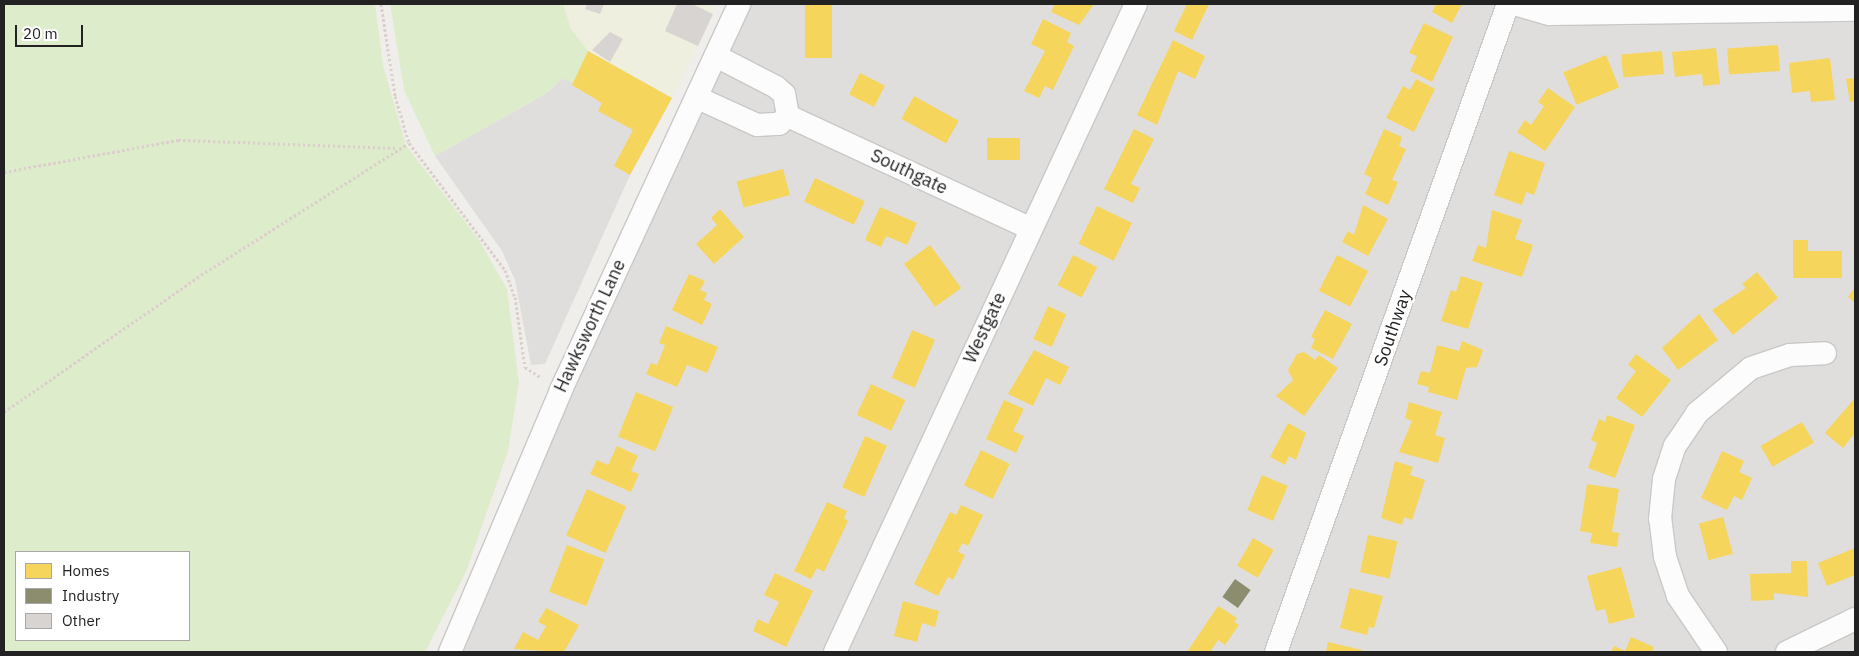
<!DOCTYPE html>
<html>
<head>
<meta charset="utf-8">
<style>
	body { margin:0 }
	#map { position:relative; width:1859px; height:656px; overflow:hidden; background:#f0eeeb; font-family:"IBM Plex Sans",sans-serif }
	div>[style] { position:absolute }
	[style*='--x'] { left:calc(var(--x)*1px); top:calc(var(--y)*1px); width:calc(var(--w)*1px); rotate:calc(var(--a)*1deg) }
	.residential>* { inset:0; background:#dfdedc }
	.farmland>* { inset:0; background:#efefdf }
	.grass>* { inset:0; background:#ddeccb }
	.homes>* { inset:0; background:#f6d55c; transform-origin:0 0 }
	.industry>* { inset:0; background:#8c8c6e; transform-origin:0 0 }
	.building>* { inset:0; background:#d7d4d2 }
	.path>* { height:3px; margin-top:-1.5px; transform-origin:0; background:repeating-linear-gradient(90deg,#dccecd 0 2.5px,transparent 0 5px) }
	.roads { filter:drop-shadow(1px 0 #c9c8c7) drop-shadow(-1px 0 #c9c8c7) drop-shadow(0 1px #c9c8c7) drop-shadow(0 -1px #c9c8c7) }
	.minor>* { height:22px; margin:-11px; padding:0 11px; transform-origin:11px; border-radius:11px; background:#fdfcfc }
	span { translate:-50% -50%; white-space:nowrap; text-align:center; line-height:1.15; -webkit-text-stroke:5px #fff; paint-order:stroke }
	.street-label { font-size:18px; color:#222 }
	.frame { position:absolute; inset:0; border:5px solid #222; pointer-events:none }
	.legend { position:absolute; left:15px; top:551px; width:175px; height:90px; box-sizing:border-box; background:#fff; border:1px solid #a7a7a7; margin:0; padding:6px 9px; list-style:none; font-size:15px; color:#222 }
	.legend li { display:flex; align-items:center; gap:10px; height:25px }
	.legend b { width:25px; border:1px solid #a7a7a7 }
	.scale { position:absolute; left:15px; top:25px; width:68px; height:22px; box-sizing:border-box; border:2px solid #222; border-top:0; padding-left:6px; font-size:15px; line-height:18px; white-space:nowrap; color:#222; -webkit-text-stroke:4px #fff; paint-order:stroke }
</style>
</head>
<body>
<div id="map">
	<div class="residential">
		<div style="clip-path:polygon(739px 4px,1855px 4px,1855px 652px,450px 652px)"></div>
		<div style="clip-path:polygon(588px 51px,672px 98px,630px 175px,545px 364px,531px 365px,515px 280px,502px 251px,435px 156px,547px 93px,562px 78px,573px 83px)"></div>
	</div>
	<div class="farmland">
		<div style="clip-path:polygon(563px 4px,717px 4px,672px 98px,588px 51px,571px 29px)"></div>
	</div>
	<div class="grass">
		<div style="clip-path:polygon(evenodd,4px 4px,375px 4px,383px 65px,406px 145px,479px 240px,507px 289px,519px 383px,508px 451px,466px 572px,425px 652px,4px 652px,4px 4px,16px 552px,189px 552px,189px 640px,16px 640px,16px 552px)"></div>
		<div style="clip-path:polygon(390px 4px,563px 4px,571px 29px,588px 51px,573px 83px,562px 78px,547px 93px,435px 156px,404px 90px)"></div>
	</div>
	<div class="homes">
		<div style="left:805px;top:4px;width:27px;height:54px"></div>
		<div style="clip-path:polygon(1055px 4px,1094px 4px,1079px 25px,1051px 12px)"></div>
		<div style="clip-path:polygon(1187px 4px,1209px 4px,1192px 40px,1174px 31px)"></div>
		<div style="clip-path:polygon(1436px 4px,1462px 4px,1452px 23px,1432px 12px)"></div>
		<div style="clip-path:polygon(1043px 19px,1071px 33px,1067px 42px,1074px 46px,1053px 90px,1045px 86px,1039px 98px,1024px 91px,1045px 51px,1031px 44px)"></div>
		<div style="clip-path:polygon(1424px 23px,1453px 37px,1432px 82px,1410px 71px,1417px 56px,1409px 53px)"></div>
		<div style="clip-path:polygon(1173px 40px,1205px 56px,1195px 79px,1178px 71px,1157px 125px,1137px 115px)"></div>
		<div style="left:1778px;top:45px;width:26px;height:51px;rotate:86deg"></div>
		<div style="clip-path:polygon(1716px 48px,1720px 84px,1703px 86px,1702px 74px,1675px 77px,1672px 52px)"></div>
		<div style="clip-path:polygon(588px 51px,672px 98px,630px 175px,614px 166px,633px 130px,598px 111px,602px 103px,572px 85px)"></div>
		<div style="left:1662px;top:51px;width:23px;height:41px;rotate:85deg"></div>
		<div style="left:1606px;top:55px;width:35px;height:46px;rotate:68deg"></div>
		<div style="clip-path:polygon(1830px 58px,1835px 100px,1811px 102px,1810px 91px,1792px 93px,1789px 63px)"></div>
		<div style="left:860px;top:73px;width:28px;height:24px;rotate:27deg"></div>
		<div style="clip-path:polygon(1855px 78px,1855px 101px,1850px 102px,1846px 79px)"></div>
		<div style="clip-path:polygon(1416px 79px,1435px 89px,1414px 132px,1386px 118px,1403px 86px,1410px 90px)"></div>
		<div style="clip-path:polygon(1548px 88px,1575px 107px,1545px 151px,1517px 132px,1525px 120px,1531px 125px,1544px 106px,1538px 102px)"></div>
		<div style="left:914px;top:96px;width:51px;height:26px;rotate:29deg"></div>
		<div style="clip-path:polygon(1134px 129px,1154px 139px,1131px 184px,1140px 188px,1133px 203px,1104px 189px)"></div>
		<div style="clip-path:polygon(1384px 129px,1402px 137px,1399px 146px,1406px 149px,1392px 180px,1398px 182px,1388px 205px,1365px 194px,1372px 178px,1364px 174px)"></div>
		<div style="left:987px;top:138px;width:33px;height:22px"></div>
		<div style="clip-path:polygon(1509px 151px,1545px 163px,1534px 195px,1526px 192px,1522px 205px,1494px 195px)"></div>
		<div style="left:783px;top:169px;width:27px;height:48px;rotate:75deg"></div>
		<div style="left:815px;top:178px;width:55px;height:26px;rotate:25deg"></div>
		<div style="clip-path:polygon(1363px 205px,1388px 219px,1368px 256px,1342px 242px,1348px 231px,1354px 235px)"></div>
		<div style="left:1097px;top:206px;width:39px;height:42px;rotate:26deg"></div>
		<div style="clip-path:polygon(880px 207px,917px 223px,907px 245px,886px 236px,881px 247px,865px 240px)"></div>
		<div style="clip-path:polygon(720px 209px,744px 237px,714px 264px,696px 244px,717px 225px,711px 218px)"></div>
		<div style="clip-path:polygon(1492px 210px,1522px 220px,1515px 239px,1533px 245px,1522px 277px,1472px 261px,1478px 245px,1486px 248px)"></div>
		<div style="clip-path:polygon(1793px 240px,1808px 240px,1808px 251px,1842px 251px,1842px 278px,1793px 278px)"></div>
		<div style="left:930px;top:245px;width:53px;height:32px;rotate:54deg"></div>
		<div style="left:1073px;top:255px;width:27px;height:34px;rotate:27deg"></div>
		<div style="left:1337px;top:255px;width:35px;height:40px;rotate:27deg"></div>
		<div style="clip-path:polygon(1757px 272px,1778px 298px,1733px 335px,1712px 310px,1746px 288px,1742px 284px)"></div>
		<div style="clip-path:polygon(689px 274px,705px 281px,700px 290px,707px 293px,704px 300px,712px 304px,702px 325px,672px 310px)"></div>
		<div style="clip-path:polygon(1461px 276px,1483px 283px,1468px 329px,1441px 321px,1451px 290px,1456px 292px)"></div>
		<div style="clip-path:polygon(1855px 287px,1855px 303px,1848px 297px)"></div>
		<div style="left:1048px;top:306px;width:20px;height:36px;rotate:24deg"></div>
		<div style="clip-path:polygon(1325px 310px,1352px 324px,1333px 359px,1311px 348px,1315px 339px,1311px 337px)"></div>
		<div style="clip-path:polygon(1699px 314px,1718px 340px,1678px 370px,1662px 348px)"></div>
		<div style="clip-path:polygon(666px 326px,718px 347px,707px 373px,687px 365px,677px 387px,646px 374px,651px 363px,657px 365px,665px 345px,659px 343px)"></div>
		<div style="left:912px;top:330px;width:25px;height:52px;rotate:23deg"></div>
		<div style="clip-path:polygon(1462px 341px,1483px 350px,1477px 367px,1466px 368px,1457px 400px,1428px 392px,1429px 387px,1417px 384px,1421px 371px,1430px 373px,1437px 345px,1459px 351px)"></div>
		<div style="clip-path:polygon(1034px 350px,1069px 367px,1060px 385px,1046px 378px,1033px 406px,1008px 394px)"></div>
		<div style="clip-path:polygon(1304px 352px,1315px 360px,1319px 355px,1338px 368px,1304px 416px,1276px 396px,1293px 380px,1288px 370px,1297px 354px)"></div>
		<div style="clip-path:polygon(1636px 354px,1671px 380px,1642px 417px,1616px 398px,1636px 371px,1628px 365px)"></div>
		<div style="left:871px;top:384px;width:38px;height:34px;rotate:25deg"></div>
		<div style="left:636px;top:392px;width:40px;height:48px;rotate:22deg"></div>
		<div style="clip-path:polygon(1855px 398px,1855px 433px,1843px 448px,1825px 433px)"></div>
		<div style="clip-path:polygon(1004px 400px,1024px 409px,1013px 431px,1024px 436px,1016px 453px,986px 439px)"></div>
		<div style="clip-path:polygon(1409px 402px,1442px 412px,1435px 435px,1445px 438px,1438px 463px,1399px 452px,1412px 421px,1405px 418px)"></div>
		<div style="clip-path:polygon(1607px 415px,1635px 425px,1615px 478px,1588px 468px,1597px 443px,1591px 440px,1599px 419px,1605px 422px)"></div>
		<div style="left:1802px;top:422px;width:24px;height:48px;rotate:60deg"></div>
		<div style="clip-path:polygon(1288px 423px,1306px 433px,1296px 460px,1289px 456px,1285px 465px,1270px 457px)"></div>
		<div style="left:865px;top:436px;width:24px;height:56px;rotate:24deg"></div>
		<div style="clip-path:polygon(617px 446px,638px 456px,631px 471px,639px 474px,631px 492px,590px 474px,597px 460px,608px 465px)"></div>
		<div style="left:981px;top:450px;width:32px;height:39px;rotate:26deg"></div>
		<div style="clip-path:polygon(1722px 451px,1744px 461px,1739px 472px,1752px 478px,1742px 500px,1734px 496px,1727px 510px,1701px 498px)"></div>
		<div style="clip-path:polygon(1395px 461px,1413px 467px,1410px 475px,1425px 480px,1412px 520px,1404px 517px,1402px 525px,1381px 518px)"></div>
		<div style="left:1262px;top:475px;width:28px;height:38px;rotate:23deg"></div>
		<div style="clip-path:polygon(1587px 484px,1619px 489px,1612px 532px,1619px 533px,1617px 547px,1590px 543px,1592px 533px,1580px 531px)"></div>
		<div style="left:587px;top:489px;width:43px;height:51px;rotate:24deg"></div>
		<div style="clip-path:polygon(827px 502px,847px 511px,844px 518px,848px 521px,824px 572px,817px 568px,811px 579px,794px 571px)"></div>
		<div style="clip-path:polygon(961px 505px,983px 515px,968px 546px,962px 543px,958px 552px,965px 555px,953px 580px,948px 577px,938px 596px,914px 584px,950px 512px,956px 515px)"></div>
		<div style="left:1723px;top:517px;width:38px;height:25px;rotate:75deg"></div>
		<div style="left:1368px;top:535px;width:30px;height:38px;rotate:12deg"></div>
		<div style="left:1253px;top:538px;width:24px;height:32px;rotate:30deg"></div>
		<div style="left:567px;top:545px;width:40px;height:50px;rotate:21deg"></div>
		<div style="clip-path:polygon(1855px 548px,1855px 575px,1827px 586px,1818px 563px)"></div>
		<div style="clip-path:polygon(1791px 561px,1807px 561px,1808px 597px,1774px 593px,1774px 600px,1751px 601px,1750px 574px,1791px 573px)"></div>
		<div style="clip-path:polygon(1621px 567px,1635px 617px,1609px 624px,1605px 609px,1596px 611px,1587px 576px)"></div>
		<div style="clip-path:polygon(775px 573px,813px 591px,786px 647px,753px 631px,758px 619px,768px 624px,779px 602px,764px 595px)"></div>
		<div style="clip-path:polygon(1350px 588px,1383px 596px,1374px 628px,1369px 627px,1367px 635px,1340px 628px)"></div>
		<div style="clip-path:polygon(903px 601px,939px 611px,935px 627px,922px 623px,917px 642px,894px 636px)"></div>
		<div style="clip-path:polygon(1218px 606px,1237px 618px,1234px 622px,1239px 625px,1225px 645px,1218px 640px,1210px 652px,1187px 652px)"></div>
		<div style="clip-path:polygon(546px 608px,579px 625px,564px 652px,514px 649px,523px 632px,538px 640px,546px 626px,538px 622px)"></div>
		<div style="clip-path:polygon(1631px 637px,1654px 647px,1652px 652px,1611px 652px,1614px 646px,1625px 651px)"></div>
		<div style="clip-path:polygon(1328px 642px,1362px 650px,1362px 652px,1326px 652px)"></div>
	</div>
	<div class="industry">
		<div style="left:1235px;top:579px;width:19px;height:22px;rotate:35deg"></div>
	</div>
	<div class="building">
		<div style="clip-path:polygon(587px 4px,604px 4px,600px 14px,585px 9px)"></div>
		<div style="clip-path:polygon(677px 4px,692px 4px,713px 14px,698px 46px,665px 31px)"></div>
		<div style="clip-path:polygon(610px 32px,623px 39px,610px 62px,592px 50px)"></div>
	</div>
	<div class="path">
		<div style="--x:381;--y:4;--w:93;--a:81.3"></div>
		<div style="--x:395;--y:96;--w:49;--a:73.4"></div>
		<div style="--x:409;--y:143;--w:159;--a:52.9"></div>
		<div style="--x:505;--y:270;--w:29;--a:70"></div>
		<div style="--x:515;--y:297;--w:71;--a:81.9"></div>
		<div style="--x:525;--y:367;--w:20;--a:33"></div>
		<div style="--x:4;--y:172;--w:177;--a:-10.4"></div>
		<div style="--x:178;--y:140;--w:219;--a:2.1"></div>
		<div style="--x:4;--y:412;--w:240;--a:-34.8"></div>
		<div style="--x:201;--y:275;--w:246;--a:-32.4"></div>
	</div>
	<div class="roads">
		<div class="minor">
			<div style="--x:1514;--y:4;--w:37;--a:16"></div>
			<div style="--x:1550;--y:14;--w:305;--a:-0.8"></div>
			<div style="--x:698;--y:98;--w:65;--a:24.6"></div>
			<div style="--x:757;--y:125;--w:22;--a:-3"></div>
			<div style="--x:779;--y:124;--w:12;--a:-42"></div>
			<div style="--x:788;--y:116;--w:22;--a:-100"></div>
			<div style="--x:784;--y:94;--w:11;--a:-139"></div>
			<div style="--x:776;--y:87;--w:68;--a:-152.7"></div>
			<div style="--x:788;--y:116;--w:268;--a:24.9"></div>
			<div style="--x:450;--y:652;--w:285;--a:-67"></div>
			<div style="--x:561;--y:390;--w:425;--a:-65.2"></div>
			<div style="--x:835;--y:652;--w:714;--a:-65.08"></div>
			<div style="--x:1276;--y:652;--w:688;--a:-70.3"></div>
			<div style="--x:1716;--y:652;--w:68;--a:-124.2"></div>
			<div style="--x:1678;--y:596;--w:41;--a:-108.4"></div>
			<div style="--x:1665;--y:557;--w:38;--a:-97"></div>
			<div style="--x:1660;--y:519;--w:40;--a:-84.3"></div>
			<div style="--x:1664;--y:479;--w:35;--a:-72"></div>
			<div style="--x:1675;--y:446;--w:40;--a:-56"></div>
			<div style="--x:1697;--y:413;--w:70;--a:-39.8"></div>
			<div style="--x:1751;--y:368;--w:41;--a:-18.4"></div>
			<div style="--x:1790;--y:355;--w:35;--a:-3"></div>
			<div style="--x:1787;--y:652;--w:76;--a:-25.9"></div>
		</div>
	</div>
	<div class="street-label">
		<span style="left:909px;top:172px;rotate:25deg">Southgate</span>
		<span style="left:590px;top:326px;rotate:-65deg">Hawksworth Lane</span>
		<span style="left:985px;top:328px;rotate:-65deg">Westgate</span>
		<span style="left:1393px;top:328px;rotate:-71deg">Southway</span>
	</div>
	<div class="frame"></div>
	<ul class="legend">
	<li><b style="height:14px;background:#f6d55c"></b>Homes</li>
	<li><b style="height:14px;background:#8c8c6e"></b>Industry</li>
	<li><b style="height:14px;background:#d7d4d2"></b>Other</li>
	</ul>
	<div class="scale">20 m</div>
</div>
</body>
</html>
